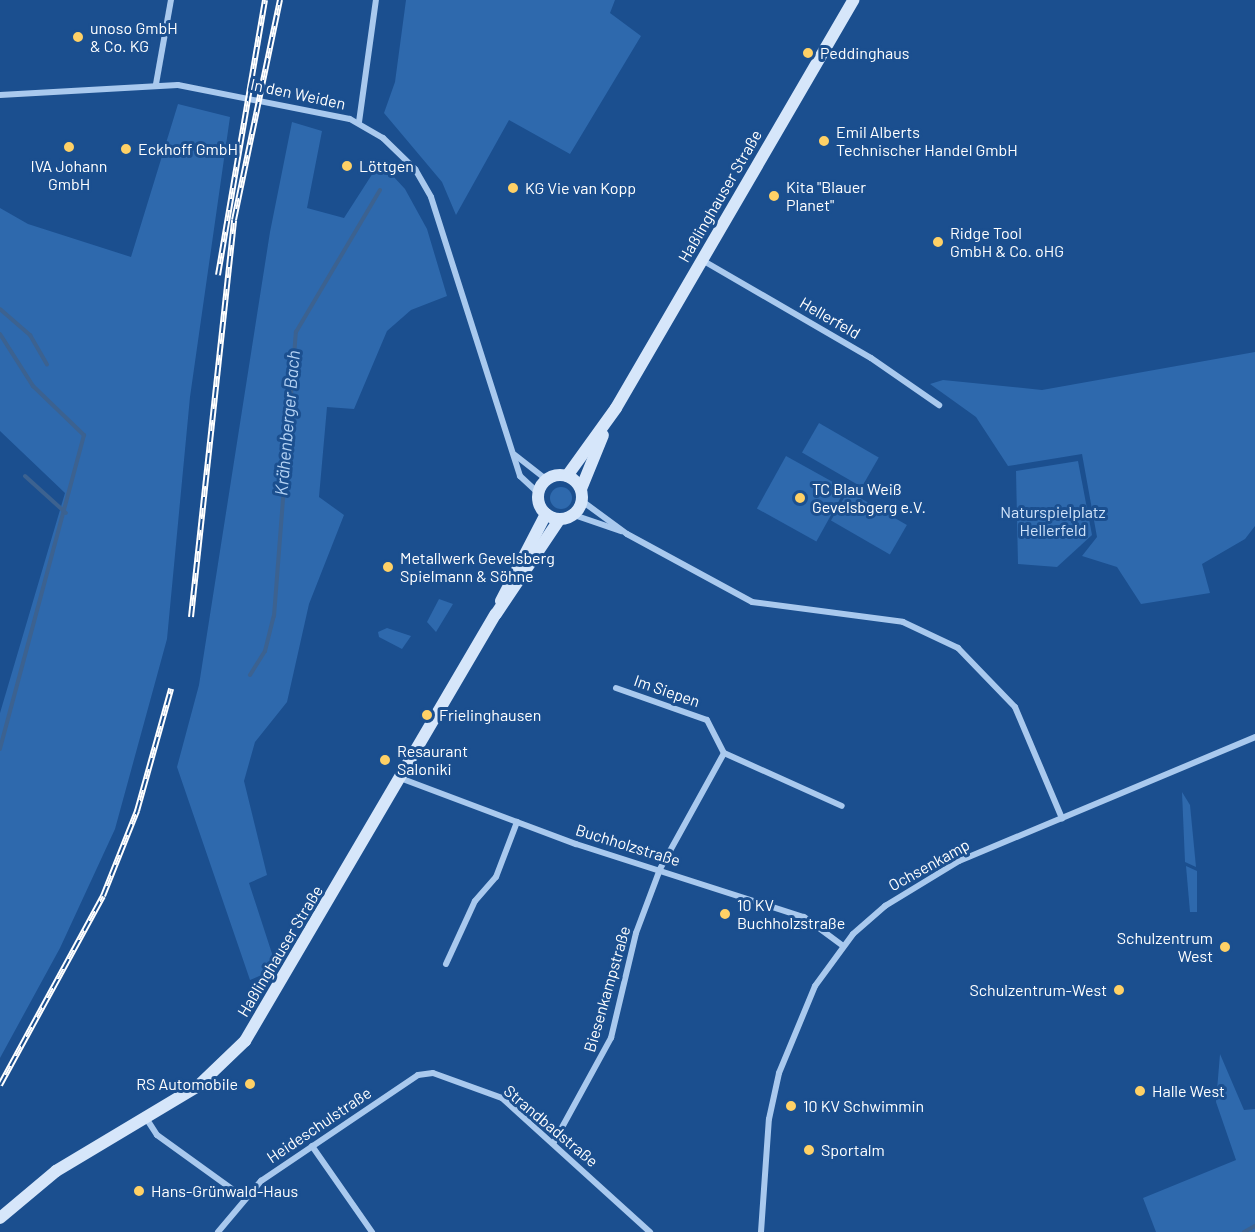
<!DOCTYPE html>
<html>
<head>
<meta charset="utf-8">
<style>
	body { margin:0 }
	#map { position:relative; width:1255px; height:1232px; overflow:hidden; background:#1b4f8f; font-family:Barlow,sans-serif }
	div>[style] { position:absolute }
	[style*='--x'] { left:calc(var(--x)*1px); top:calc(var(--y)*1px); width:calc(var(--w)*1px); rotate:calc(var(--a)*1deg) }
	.green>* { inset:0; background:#2e69ad; transform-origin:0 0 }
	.round { border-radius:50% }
	.stream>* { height:4px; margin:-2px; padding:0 2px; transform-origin:2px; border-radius:2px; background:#3c6290 }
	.minor>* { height:6px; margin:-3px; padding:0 3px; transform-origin:3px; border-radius:3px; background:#a9c9ee }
	.secondary>* { height:12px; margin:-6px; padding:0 6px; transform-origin:6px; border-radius:6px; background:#d6e6fa }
	.secondary>.ring { margin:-6px; padding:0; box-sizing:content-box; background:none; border:12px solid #d6e6fa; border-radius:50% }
	.rail>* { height:6px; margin-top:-3px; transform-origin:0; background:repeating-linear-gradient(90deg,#1b4f8f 0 11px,#fff 0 22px); box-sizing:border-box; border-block:2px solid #fff }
	.dots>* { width:16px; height:16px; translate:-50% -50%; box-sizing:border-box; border:3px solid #1b4f8f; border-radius:50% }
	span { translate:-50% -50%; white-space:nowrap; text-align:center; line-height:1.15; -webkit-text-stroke:6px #1b4f8f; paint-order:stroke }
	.poi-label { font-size:16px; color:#fff }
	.left { translate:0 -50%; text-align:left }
	.right { translate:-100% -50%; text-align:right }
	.street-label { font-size:16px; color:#fff }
	.park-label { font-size:16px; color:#cfe3fa }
	.water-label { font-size:18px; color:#b5d3f5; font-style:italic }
</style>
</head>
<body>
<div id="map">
	<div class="green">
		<div style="clip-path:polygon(406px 0,615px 0,610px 13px,641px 36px,570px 154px,509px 120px,456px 215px,442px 182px,384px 113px,395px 82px)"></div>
		<div style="clip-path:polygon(178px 104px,230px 117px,190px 397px,167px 639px,115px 829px,60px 948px,0 1058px,0 713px,65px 493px,0 431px,0 208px,28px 224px,131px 257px)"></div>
		<div style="clip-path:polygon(292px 122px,322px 131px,307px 208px,344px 218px,380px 162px,405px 189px,427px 229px,447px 296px,411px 310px,387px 331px,354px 409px,327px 407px,319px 497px,344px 515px,309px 604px,287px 702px,255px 742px,244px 781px,267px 875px,249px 883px,277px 969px,250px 980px,177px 767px,199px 685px,270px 232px)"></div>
		<div style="clip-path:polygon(1255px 352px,1255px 526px,1245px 539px,1202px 564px,1210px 593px,1141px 604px,1117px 567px,1082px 556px,1097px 537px,1082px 454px,1008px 466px,976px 417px,930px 384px,943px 380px,1042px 390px)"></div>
		<div style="left:819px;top:423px;width:69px;height:34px;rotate:30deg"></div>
		<div style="left:786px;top:456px;width:68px;height:60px;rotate:29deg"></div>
		<div style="clip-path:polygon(1078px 461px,1092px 535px,1057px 567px,1018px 564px,1016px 471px)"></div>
		<div class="round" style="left:550px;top:487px;width:22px;height:22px"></div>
		<div style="left:848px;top:491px;width:68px;height:34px;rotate:30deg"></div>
		<div style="clip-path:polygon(439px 599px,453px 604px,436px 632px,427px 622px)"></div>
		<div style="clip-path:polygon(387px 628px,411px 636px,402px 649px,379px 637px,378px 632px)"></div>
		<div style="clip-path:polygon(1182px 792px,1190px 805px,1196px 867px,1185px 862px)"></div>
		<div style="clip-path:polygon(1186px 866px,1197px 871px,1197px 912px,1190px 912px)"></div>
		<div style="clip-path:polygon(1220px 1054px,1244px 1110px,1255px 1109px,1255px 1232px,1156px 1232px,1143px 1198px,1236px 1160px,1216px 1102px)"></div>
	</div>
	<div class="stream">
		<div style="--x:0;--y:309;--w:40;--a:41"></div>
		<div style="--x:30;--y:335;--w:34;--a:60"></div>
		<div style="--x:0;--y:334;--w:62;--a:57.6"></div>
		<div style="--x:33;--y:386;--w:71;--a:43.9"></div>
		<div style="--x:84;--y:435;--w:325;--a:105"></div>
		<div style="--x:25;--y:476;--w:55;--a:42.1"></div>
		<div style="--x:250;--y:675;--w:28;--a:-58"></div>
		<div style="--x:265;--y:651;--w:36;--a:-76"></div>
		<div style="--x:274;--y:616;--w:285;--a:-85.6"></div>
		<div style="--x:296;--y:332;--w:165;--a:-59.4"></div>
		<div style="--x:1244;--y:1232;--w:13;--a:-29"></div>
	</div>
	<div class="minor">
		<div style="--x:156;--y:84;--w:85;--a:-79.9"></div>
		<div style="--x:0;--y:95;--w:178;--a:-3.2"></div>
		<div style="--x:178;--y:85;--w:175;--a:11.2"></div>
		<div style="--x:350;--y:119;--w:38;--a:30"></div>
		<div style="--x:383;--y:138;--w:45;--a:44.1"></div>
		<div style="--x:415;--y:169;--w:32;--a:60"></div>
		<div style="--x:431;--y:197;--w:293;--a:72.3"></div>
		<div style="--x:520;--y:476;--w:25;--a:43"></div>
		<div style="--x:359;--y:122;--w:123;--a:-82.1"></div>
		<div style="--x:702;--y:260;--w:195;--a:30.1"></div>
		<div style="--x:871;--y:358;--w:83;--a:34.7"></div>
		<div style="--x:515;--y:455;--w:41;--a:38"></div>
		<div style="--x:582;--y:501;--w:56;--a:36.3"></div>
		<div style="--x:627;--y:534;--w:142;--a:28.5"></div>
		<div style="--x:752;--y:602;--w:152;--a:7.5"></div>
		<div style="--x:903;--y:622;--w:61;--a:25.3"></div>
		<div style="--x:958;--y:648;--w:82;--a:46"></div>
		<div style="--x:1015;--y:707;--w:121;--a:67.1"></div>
		<div style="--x:574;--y:515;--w:50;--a:18.8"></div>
		<div style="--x:616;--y:688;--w:96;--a:19.4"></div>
		<div style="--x:707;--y:720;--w:37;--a:63"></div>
		<div style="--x:724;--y:753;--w:129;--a:24.2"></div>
		<div style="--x:400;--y:778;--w:188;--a:20.6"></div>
		<div style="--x:576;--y:844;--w:239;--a:17.8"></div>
		<div style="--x:804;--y:917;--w:49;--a:36.6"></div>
		<div style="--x:446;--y:964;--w:69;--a:-65.3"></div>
		<div style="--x:475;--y:901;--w:32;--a:-49"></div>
		<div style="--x:496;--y:877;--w:59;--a:-69.1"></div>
		<div style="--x:146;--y:1118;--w:20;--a:57"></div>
		<div style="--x:157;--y:1135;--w:106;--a:35.8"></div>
		<div style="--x:554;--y:1142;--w:119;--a:-61.3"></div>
		<div style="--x:611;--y:1038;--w:108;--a:-76.6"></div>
		<div style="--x:636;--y:933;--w:68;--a:-69.4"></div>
		<div style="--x:660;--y:869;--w:132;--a:-61.1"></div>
		<div style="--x:312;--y:1146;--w:105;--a:55.1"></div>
		<div style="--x:218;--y:1232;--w:67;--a:-49.9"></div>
		<div style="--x:261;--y:1181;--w:189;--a:-34"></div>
		<div style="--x:418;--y:1075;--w:15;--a:-8"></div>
		<div style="--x:433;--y:1073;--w:73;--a:19.9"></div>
		<div style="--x:502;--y:1098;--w:200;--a:42.2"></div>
		<div style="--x:761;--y:1232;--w:113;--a:-86"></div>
		<div style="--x:769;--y:1119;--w:47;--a:-77.7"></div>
		<div style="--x:779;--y:1073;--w:94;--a:-67.5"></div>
		<div style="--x:815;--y:986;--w:64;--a:-53.8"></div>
		<div style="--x:853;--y:934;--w:43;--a:-41.2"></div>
		<div style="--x:885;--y:906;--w:87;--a:-31.3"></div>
		<div style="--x:959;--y:861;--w:321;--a:-22.7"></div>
	</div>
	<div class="secondary">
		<div class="ring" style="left:538px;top:475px;width:32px;height:32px"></div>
		<div style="--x:567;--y:476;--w:84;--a:-54.2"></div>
		<div style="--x:616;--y:408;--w:472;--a:-59.8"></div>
		<div style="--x:581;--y:489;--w:58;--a:-67.8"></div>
		<div style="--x:501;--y:601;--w:98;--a:-62.7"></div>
		<div style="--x:0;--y:1218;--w:73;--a:-40"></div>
		<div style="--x:56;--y:1171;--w:165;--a:-30.9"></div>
		<div style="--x:198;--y:1086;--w:65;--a:-43.8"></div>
		<div style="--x:245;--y:1041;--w:495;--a:-59.6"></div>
		<div style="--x:496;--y:614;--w:113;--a:-56.2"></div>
	</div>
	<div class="rail">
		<div style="--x:218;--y:275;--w:279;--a:-80.3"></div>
		<div style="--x:191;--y:617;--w:399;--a:-83.8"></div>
		<div style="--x:234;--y:220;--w:225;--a:-78.2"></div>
		<div style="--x:0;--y:1085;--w:215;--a:-61.4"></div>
		<div style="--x:103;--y:896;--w:92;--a:-68.2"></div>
		<div style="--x:137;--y:811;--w:127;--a:-74.4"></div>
	</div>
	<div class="dots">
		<div style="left:78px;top:37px;background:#ffd166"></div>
		<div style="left:808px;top:53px;background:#ffd166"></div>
		<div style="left:824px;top:141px;background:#ffd166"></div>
		<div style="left:69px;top:147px;background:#ffd166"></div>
		<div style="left:126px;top:149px;background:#ffd166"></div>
		<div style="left:347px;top:166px;background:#ffd166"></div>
		<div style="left:513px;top:188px;background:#ffd166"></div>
		<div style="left:774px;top:196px;background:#ffd166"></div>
		<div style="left:938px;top:242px;background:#ffd166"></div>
		<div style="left:800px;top:498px;background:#ffd166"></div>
		<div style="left:388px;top:567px;background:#ffd166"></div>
		<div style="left:427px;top:715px;background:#ffd166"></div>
		<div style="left:385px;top:760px;background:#ffd166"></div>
		<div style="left:725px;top:914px;background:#ffd166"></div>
		<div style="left:1225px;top:947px;background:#ffd166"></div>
		<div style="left:1119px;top:990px;background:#ffd166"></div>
		<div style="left:250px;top:1084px;background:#ffd166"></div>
		<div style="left:1140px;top:1091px;background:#ffd166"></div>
		<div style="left:791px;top:1106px;background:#ffd166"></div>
		<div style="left:809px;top:1150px;background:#ffd166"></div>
		<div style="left:139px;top:1191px;background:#ffd166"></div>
	</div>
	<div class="poi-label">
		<span class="left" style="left:90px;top:37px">unoso GmbH<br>&amp; Co. KG</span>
		<span class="left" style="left:820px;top:53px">Peddinghaus</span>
		<span class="left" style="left:836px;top:141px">Emil Alberts<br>Technischer Handel GmbH</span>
		<span class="left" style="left:138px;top:149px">Eckhoff GmbH</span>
		<span style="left:69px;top:175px">IVA Johann<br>GmbH</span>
		<span class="left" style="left:359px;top:166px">Löttgen</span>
		<span class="left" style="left:786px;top:196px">Kita "Blauer<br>Planet"</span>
		<span class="left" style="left:525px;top:188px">KG Vie van Kopp</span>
		<span class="left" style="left:950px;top:242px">Ridge Tool<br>GmbH &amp; Co. oHG</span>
		<span class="left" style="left:812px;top:498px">TC Blau Weiß<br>Gevelsbgerg e.V.</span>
		<span class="left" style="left:400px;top:567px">Metallwerk Gevelsberg<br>Spielmann &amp; Söhne</span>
		<span class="left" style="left:439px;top:715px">Frielinghausen</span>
		<span class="left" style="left:397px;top:760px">Resaurant<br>Saloniki</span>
		<span class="left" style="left:737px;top:914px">10 KV<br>Buchholzstraße</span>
		<span class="right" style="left:1213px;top:947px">Schulzentrum<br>West</span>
		<span class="right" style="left:1107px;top:990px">Schulzentrum-West</span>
		<span class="right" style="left:238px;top:1084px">RS Automobile</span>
		<span class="left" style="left:1152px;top:1091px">Halle West</span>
		<span class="left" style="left:803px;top:1106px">10 KV Schwimmin</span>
		<span class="left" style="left:821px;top:1150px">Sportalm</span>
		<span class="left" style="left:151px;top:1191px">Hans-Grünwald-Haus</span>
	</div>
	<div class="street-label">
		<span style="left:298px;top:94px;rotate:12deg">In den Weiden</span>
		<span style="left:720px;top:196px;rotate:-60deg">Haßlinghauser Straße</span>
		<span style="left:830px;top:318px;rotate:30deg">Hellerfeld</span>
		<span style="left:667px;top:691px;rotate:19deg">Im Siepen</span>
		<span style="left:628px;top:845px;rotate:17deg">Buchholzstraße</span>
		<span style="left:929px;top:865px;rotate:-29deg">Ochsenkamp</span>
		<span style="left:280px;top:951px;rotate:-59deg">Haßlinghauser Straße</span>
		<span style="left:607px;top:989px;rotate:-74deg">Biesenkampstraße</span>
		<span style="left:319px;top:1125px;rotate:-34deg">Heideschulstraße</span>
		<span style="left:551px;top:1126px;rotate:40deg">Strandbadstraße</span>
	</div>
	<div class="park-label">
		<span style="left:1053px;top:521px">Naturspielplatz<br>Hellerfeld</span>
	</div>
	<div class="water-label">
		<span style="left:287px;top:423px;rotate:-85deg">Krähenberger Bach</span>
	</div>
</div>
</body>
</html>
